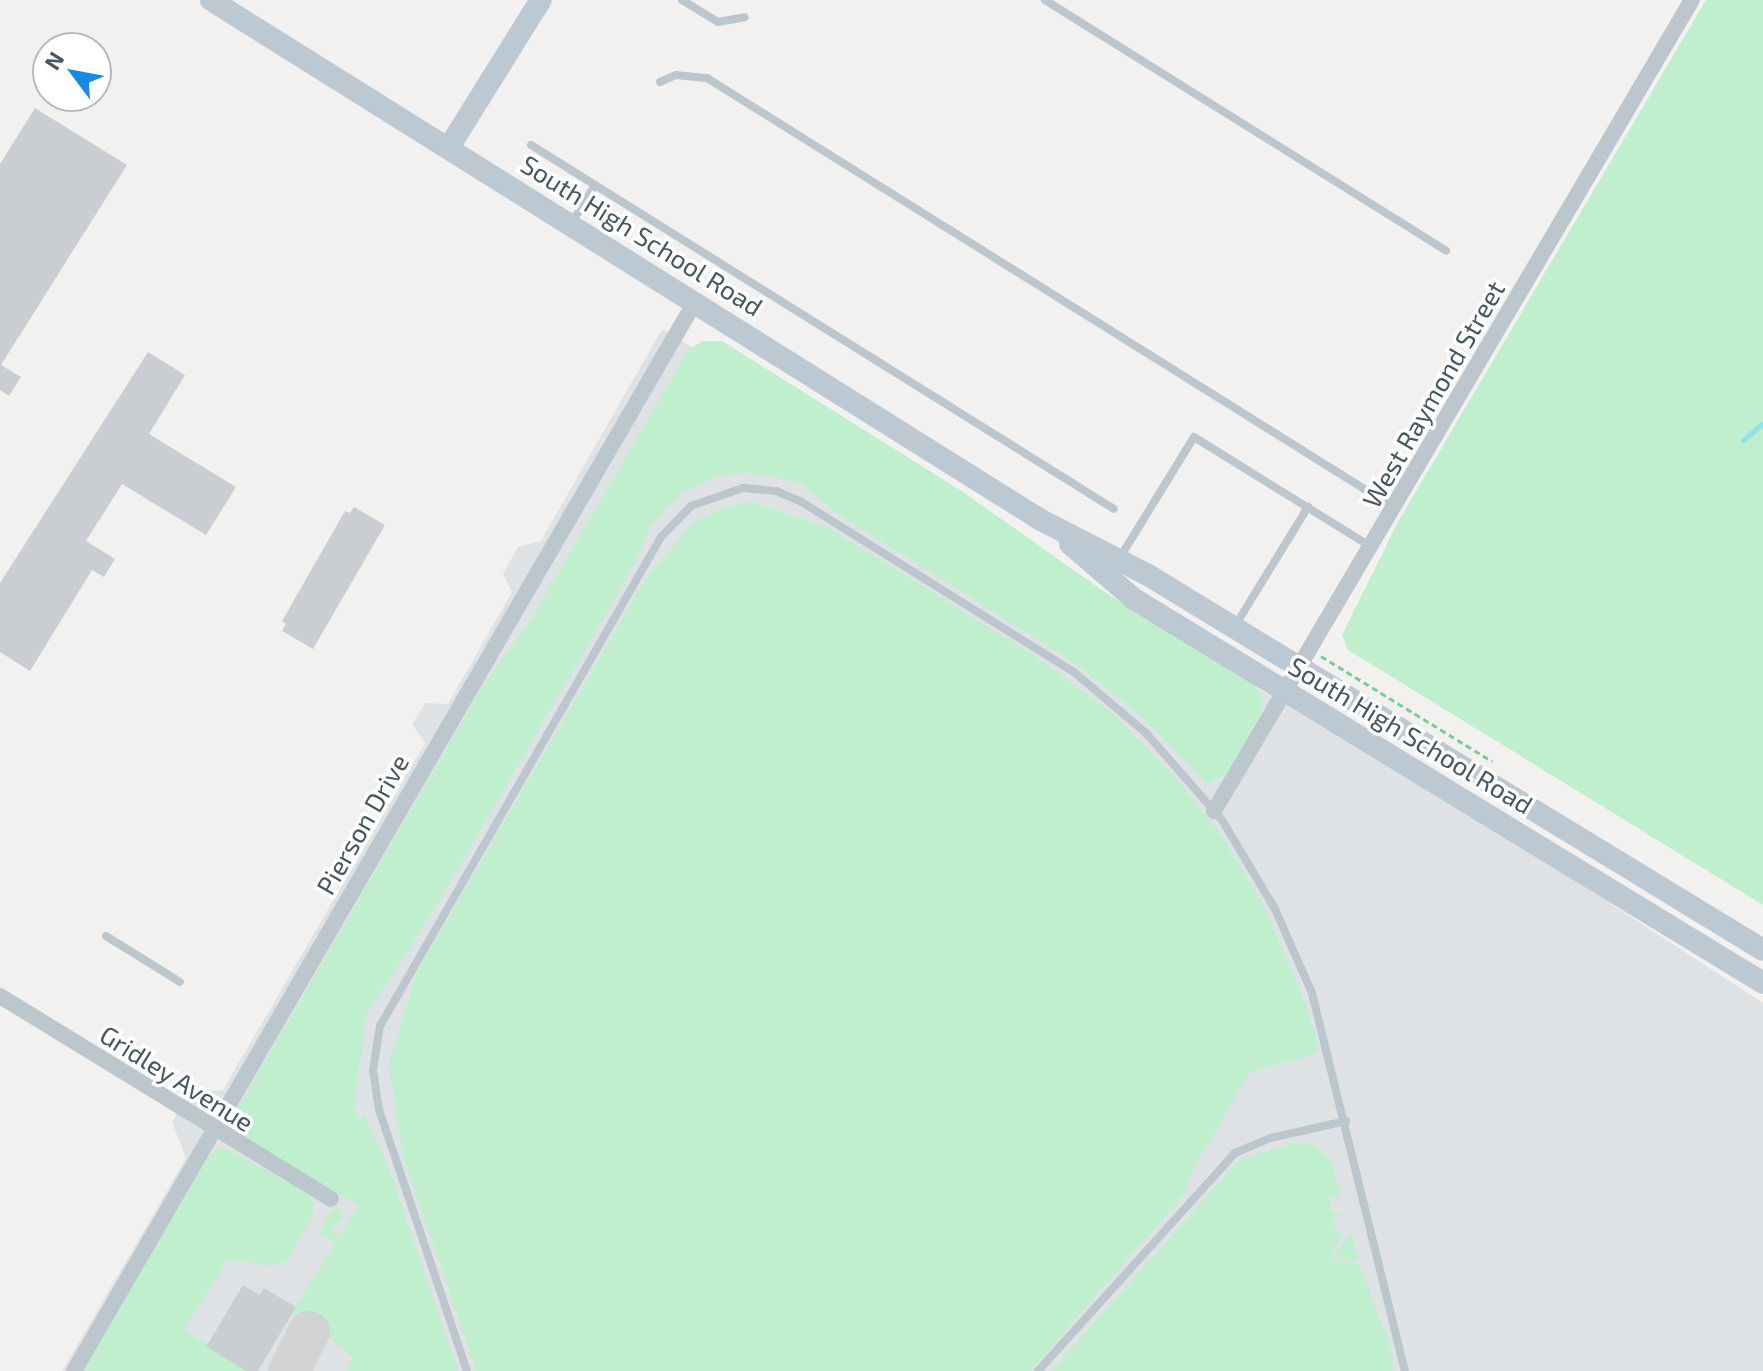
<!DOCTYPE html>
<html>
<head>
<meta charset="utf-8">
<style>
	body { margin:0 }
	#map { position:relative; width:1763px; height:1371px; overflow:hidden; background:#f3f0f0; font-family:"Exo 2",sans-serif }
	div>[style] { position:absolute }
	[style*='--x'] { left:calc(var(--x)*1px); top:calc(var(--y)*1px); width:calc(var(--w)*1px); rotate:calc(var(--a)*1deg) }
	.airport>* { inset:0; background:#dfe2e5 }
	.green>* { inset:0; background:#bfefcc }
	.stream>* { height:5px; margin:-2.5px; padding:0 2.5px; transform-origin:2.5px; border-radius:2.5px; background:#8de3ec }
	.taxiway>* { height:42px; margin:-21px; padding:0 21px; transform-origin:21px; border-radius:21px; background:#d2d3d5 }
	.building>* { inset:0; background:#caced3 }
	.path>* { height:3px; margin-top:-1.5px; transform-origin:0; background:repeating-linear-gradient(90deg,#77cd99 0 6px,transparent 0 10px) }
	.lane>* { height:8px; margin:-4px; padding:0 4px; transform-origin:4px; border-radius:4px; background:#bcc6cd }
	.street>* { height:16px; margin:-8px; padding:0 8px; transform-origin:8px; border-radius:8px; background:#bcc6cd }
	.secondary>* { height:22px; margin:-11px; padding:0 11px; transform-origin:11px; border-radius:11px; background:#bcc9d2 }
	span { translate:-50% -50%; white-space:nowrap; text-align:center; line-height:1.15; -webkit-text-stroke:7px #fff; paint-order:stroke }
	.street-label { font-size:26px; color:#48565e }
	.north { position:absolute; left:32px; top:32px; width:80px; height:80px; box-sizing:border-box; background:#fff; border:2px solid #b6bbbf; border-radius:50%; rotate:302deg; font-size:22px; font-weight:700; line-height:32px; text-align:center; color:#48565e }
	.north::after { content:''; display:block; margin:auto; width:28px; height:36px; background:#1a89e3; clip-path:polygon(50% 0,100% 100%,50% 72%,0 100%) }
</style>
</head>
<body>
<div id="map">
	<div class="airport">
		<div style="clip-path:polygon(662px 329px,1562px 872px,1763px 1003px,1763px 1371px,62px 1371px,186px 1158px,172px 1122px,190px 1092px,223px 1090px,425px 743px,412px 724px,418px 715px,425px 703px,448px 704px,512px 592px,503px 574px,518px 547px,541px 541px)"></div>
	</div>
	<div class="green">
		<div style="clip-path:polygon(1706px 0,1763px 0,1763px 905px,1348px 650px,1342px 635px,1399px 520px)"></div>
		<div style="clip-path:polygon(703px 341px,722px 341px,960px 490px,1109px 595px,1255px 685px,1263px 698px,1261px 713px,1226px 775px,1208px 784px,1142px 717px,1079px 666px,838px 514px,802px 484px,750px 472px,716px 477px,682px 492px,649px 528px,633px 567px,437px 905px,366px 1015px,354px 1106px,358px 1118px,365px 1115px,391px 1173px,458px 1371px,346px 1371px,354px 1358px,321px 1331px,324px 1325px,317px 1321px,313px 1327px,291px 1314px,336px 1243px,319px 1232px,333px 1209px,339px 1207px,344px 1217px,330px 1230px,340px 1236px,358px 1205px,238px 1135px,234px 1115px,481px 689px,532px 618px,689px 349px)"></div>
		<div style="clip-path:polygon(752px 502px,829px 528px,1035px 656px,1112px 713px,1173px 774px,1223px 838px,1263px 904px,1308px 1009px,1318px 1046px,1313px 1054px,1250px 1072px,1185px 1184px,1189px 1189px,1030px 1371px,476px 1371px,403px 1156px,389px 1064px,417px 972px,648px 575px,693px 523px,724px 507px)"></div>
		<div style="clip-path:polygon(1296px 1142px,1316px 1146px,1331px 1160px,1340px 1194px,1328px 1198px,1332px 1212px,1344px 1214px,1332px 1219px,1336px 1233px,1344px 1232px,1332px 1252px,1335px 1262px,1359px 1264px,1389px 1343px,1394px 1371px,1051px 1371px,1240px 1159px)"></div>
		<div style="clip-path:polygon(221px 1146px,307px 1192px,313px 1202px,313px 1216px,287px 1261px,272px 1266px,228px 1259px,184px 1330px,250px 1371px,83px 1371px,209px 1155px)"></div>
		<div style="clip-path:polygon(1352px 1232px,1358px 1261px,1337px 1260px,1335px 1253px)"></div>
	</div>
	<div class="stream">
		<div style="--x:1743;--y:440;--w:26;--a:-40"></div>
	</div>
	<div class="taxiway">
		<div style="--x:289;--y:1371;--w:44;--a:-62.9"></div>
	</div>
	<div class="building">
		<div style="clip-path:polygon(35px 108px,127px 165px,1px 365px,21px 377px,9px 396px,0 390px,0 164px)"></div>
		<div style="clip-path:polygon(148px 352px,185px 375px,149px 434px,236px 487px,206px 535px,122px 484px,86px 541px,115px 559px,104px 577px,92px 570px,30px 671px,0 652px,0 583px)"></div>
		<div style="clip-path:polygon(354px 507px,385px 525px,313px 649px,282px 631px,286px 624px,282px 621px,345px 511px,350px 513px)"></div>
		<div style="clip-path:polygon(243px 1285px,260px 1295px,264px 1288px,296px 1307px,258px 1371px,247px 1371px,206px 1347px)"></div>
	</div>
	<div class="path">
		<div style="--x:1321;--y:656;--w:201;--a:31.6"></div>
	</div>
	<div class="lane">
		<div style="--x:682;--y:0;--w:42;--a:31.4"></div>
		<div style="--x:718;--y:22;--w:27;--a:-10"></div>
		<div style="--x:1045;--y:0;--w:473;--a:32"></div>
		<div style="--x:660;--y:82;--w:17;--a:-24"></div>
		<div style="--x:676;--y:75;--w:31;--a:6"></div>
		<div style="--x:707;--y:78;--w:809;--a:32.02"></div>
		<div style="--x:531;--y:145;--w:687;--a:31.98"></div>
		<div style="--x:571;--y:224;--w:46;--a:-58.4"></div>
		<div style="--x:1119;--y:559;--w:143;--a:-58.4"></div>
		<div style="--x:1194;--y:437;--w:207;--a:31.8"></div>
		<div style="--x:1235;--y:626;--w:140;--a:-58.5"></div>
		<div style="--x:106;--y:936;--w:87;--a:31.9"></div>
		<div style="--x:467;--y:1371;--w:275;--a:-108.6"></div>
		<div style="--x:379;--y:1110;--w:40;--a:-98.5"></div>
		<div style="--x:373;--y:1070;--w:45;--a:-81"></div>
		<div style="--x:380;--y:1026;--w:564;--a:-60.12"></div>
		<div style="--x:661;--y:537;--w:43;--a:-45.9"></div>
		<div style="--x:691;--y:506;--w:55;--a:-19.1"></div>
		<div style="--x:743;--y:488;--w:33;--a:5"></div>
		<div style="--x:776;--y:491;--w:26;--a:23"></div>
		<div style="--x:800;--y:501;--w:323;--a:32"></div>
		<div style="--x:1074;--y:672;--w:96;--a:40.3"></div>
		<div style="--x:1147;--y:734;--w:114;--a:48.9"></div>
		<div style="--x:1222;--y:820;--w:104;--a:59.2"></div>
		<div style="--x:1275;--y:909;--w:92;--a:66.2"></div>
		<div style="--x:1312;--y:993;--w:389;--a:76.2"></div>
		<div style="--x:1038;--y:1371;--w:294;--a:-47.9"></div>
		<div style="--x:1235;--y:1153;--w:38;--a:-23"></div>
		<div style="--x:1270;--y:1138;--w:78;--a:-12.6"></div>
	</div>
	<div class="street">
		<div style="--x:1214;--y:811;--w:941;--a:-59.49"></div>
		<div style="--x:0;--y:996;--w:388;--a:31.5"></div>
		<div style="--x:74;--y:1371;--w:1236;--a:-59.85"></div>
	</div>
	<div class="secondary">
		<div style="--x:211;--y:0;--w:979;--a:32.07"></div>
		<div style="--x:1041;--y:520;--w:120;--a:27.2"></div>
		<div style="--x:1148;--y:575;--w:720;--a:31.37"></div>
		<div style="--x:449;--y:147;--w:173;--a:-58"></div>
		<div style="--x:1070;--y:544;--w:84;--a:40.7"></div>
		<div style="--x:1134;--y:599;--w:737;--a:31.4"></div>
	</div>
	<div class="street-label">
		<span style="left:642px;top:235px;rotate:32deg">South High School Road</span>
		<span style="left:1433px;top:394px;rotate:-60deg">West Raymond Street</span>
		<span style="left:1411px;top:735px;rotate:31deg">South High School Road</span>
		<span style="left:362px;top:824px;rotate:-60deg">Pierson Drive</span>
		<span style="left:177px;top:1078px;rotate:32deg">Gridley Avenue</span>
	</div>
	<div class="north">N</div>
</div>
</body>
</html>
